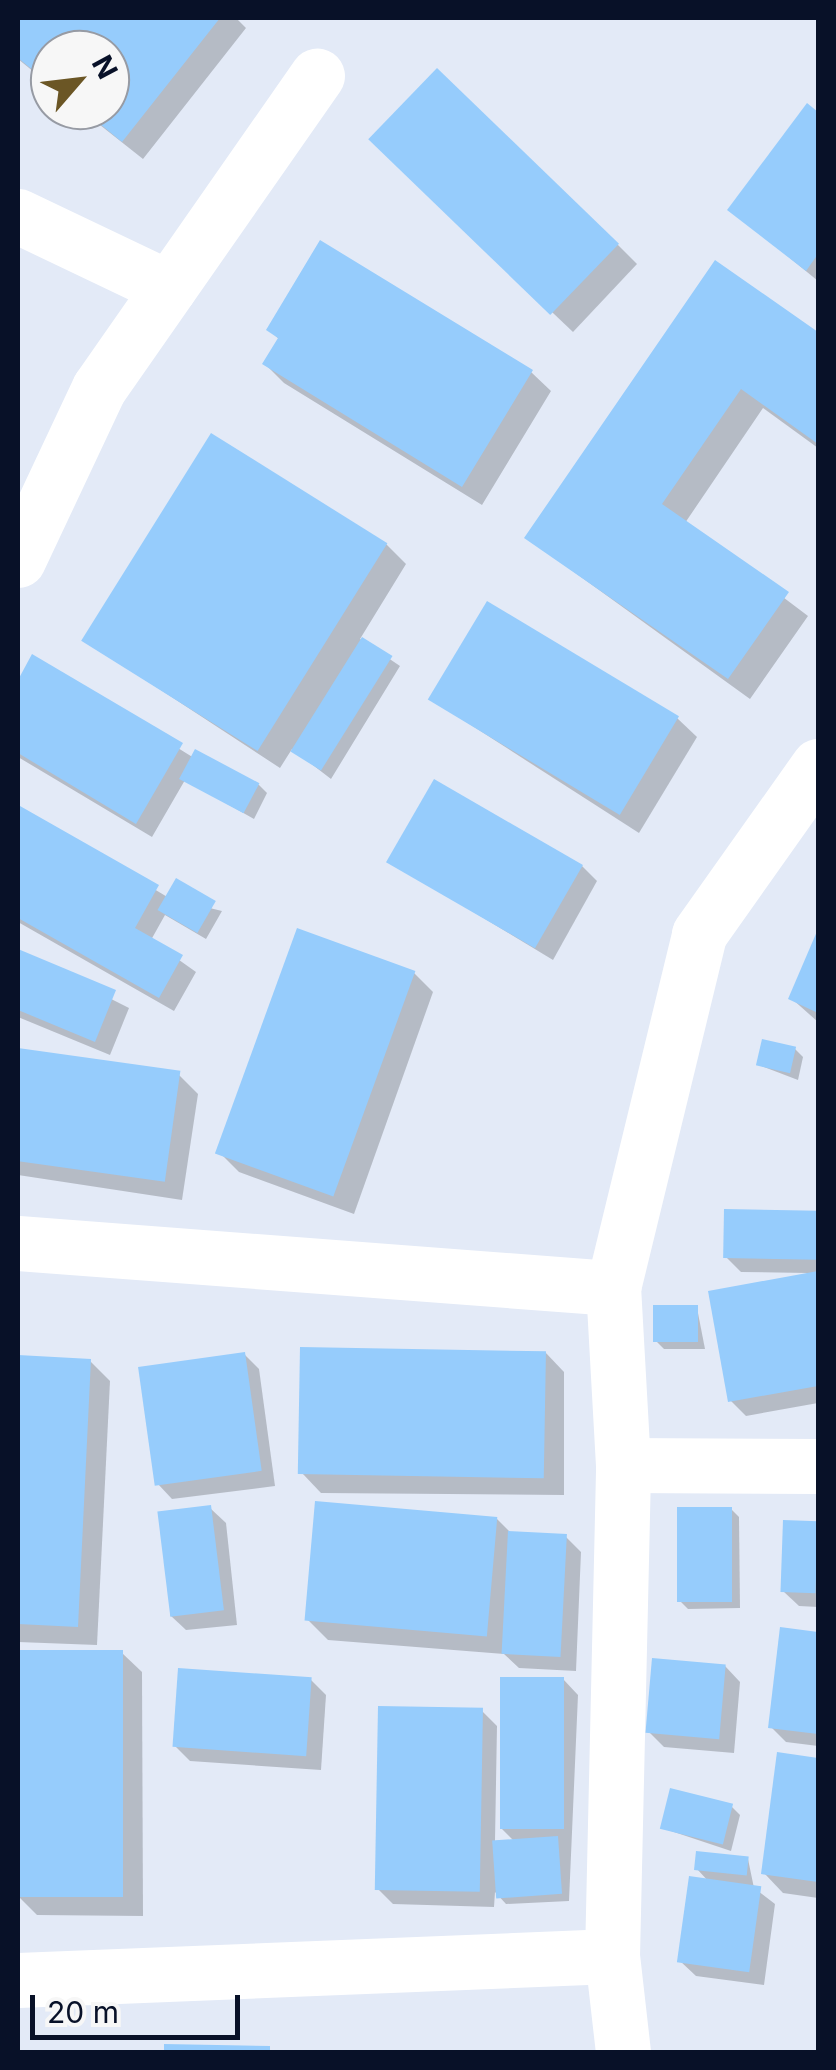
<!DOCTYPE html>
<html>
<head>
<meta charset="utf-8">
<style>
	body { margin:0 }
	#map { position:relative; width:836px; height:2070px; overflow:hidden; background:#e3eaf7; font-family:Inter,sans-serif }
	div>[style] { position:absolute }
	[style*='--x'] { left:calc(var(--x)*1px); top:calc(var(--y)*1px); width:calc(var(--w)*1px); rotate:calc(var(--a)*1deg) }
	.shadow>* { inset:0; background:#0003 }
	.building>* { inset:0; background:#96ccfc; transform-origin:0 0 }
	.minor>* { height:55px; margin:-27.5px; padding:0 27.5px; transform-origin:27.5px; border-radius:27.5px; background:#fff }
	span { translate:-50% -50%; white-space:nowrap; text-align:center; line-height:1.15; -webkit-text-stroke:9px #f7f7f7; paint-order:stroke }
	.frame { position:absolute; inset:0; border:20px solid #081128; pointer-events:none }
	.north { position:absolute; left:30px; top:30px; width:100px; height:100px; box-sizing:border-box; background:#f7f7f7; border:2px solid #979ba4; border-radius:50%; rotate:62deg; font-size:28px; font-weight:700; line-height:40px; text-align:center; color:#081128 }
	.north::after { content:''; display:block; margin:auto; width:35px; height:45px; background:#6b5625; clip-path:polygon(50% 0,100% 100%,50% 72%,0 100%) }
	.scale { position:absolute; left:30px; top:1995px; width:210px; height:45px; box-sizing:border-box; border:5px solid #081128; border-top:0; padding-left:12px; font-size:30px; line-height:35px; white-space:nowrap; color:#081128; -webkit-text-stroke:8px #f7f7f7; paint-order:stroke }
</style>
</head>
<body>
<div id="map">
	<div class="shadow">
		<div style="clip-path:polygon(18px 18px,236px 18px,246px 28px,143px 159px,81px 110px,110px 110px,110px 50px,50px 50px,50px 85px,18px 59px)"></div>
		<div style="clip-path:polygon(808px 106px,818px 115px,818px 281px,730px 209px)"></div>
		<div style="clip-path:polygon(391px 159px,618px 245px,637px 264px,573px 332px)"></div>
		<div style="clip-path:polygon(716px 263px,818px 335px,818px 448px,763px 408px,685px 523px,808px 616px,750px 699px,527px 538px)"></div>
		<div style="clip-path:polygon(269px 330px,531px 372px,551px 391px,482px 505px,284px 383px,265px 364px,280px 340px)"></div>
		<div style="clip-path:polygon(386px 544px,406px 564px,360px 639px,400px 666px,331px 779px,292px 749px,280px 768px,86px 641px)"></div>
		<div style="clip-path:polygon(33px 658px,194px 758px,259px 785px,267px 793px,254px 819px,185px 780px,152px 837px,18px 757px,18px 685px)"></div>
		<div style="clip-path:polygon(432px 700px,677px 718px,697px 737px,639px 833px)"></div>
		<div style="clip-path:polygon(21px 809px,169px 898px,222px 911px,206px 939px,165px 915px,151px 940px,196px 972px,174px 1011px,18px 922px)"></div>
		<div style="clip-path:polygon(391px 862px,582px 866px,597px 881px,553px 960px)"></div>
		<div style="clip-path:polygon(818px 935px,818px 1022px,791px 998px)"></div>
		<div style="clip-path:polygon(18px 952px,129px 1008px,110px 1055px,18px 1017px)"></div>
		<div style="clip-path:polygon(414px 973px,433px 992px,354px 1214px,239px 1172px,220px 1153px)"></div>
		<div style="clip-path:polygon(795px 1049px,803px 1057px,798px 1080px,759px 1065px)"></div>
		<div style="clip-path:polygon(18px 1051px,179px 1075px,198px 1094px,182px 1200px,18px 1175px)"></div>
		<div style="clip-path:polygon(726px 1212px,818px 1214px,818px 1403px,746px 1416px,730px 1400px,808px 1273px,741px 1272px,726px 1257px)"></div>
		<div style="clip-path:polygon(697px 1308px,705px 1349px,664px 1349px,656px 1341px)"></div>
		<div style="clip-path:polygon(545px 1352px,564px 1372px,564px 1495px,321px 1493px,302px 1473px)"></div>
		<div style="clip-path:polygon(244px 1354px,259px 1369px,275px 1486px,172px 1499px,157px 1483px)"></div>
		<div style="clip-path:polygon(18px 1357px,90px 1361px,110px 1381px,97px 1645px,18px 1642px)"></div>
		<div style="clip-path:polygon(210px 1508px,226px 1523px,237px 1625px,186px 1630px,170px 1615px)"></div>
		<div style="clip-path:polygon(731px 1509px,739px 1517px,740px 1608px,688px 1609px,680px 1601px)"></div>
		<div style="clip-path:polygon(496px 1518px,511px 1533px,566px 1537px,581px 1552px,576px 1671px,519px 1668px,504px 1654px,328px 1640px,308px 1620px)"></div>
		<div style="clip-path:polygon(786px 1523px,818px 1524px,818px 1607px,799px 1606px,783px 1591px)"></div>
		<div style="clip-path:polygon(782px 1630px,818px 1635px,818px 1746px,786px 1742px,771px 1727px)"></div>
		<div style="clip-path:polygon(18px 1653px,122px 1653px,142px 1672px,143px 1916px,37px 1915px,18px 1896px)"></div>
		<div style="clip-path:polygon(725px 1666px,740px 1682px,734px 1753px,664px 1747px,649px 1732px)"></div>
		<div style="clip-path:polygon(563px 1679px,578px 1695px,569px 1901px,506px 1904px,495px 1892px,494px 1907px,393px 1904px,378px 1889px,482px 1711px,497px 1726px,495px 1841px,513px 1840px,501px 1828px)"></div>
		<div style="clip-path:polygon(311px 1680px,326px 1695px,321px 1770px,190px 1761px,175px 1746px)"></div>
		<div style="clip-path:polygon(779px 1755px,818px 1760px,818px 1898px,783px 1893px,764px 1873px)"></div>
		<div style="clip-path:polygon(731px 1806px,740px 1815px,731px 1851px,662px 1828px)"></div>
		<div style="clip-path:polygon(748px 1859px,754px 1888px,775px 1904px,764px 1985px,696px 1976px,680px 1961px,709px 1882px,697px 1869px)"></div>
		<div style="clip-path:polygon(166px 2047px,269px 2049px,272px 2052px,166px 2052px)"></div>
	</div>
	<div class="building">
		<div style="clip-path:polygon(18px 18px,220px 18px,122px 142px,83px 110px,110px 110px,110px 50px,50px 50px,50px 84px,18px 58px)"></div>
		<div style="left:437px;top:68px;width:253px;height:99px;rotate:44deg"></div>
		<div style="clip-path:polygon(807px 103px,818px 112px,818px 254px,806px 271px,727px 210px)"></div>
		<div style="clip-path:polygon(320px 240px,533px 370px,462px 487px,262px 364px,278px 338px,266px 330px)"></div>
		<div style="clip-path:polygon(715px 260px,818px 332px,818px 444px,741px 389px,662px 504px,789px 592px,728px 679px,524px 538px)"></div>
		<div style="left:211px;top:433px;width:208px;height:245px;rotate:32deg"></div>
		<div style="left:487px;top:601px;width:224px;height:115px;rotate:31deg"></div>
		<div style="left:362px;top:637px;width:36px;height:135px;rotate:32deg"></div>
		<div style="clip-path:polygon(32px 654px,183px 743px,136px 824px,18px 753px,18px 680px)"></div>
		<div style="left:195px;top:749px;width:73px;height:34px;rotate:28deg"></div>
		<div style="left:434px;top:779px;width:172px;height:96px;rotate:30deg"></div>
		<div style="clip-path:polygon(20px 806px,159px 885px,135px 928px,183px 955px,159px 998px,18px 918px)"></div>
		<div style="left:176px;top:878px;width:46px;height:37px;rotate:30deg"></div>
		<div style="left:297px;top:928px;width:126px;height:240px;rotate:20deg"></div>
		<div style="clip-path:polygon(818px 929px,818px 1013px,788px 999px)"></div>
		<div style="clip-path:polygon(18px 949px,116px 990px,95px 1042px,18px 1010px)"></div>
		<div style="left:762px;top:1039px;width:35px;height:27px;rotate:13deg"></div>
		<div style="left:18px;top:1048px;width:164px;height:112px;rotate:8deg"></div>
		<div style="left:724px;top:1209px;width:94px;height:49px;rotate:1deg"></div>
		<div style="clip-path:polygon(818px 1271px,818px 1386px,728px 1402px,708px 1291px)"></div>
		<div style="left:653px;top:1305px;width:45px;height:37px"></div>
		<div style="left:300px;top:1347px;width:246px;height:127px;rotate:1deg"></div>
		<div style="left:245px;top:1352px;width:120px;height:108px;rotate:82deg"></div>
		<div style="clip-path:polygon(18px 1355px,91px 1359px,78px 1627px,18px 1624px)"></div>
		<div style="left:315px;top:1501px;width:183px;height:120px;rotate:5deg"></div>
		<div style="left:211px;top:1505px;width:106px;height:54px;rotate:83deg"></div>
		<div style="left:677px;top:1507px;width:55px;height:95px"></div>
		<div style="left:783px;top:1520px;width:35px;height:72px;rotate:2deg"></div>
		<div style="left:508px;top:1531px;width:59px;height:123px;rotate:3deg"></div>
		<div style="clip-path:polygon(780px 1627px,818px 1632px,818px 1734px,768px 1728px)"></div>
		<div style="left:18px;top:1650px;width:105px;height:247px"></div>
		<div style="left:652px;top:1658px;width:74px;height:75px;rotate:5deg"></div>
		<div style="left:178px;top:1668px;width:134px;height:79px;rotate:4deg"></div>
		<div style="left:500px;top:1677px;width:64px;height:152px"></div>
		<div style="left:378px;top:1706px;width:105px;height:184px;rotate:1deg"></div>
		<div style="clip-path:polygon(777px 1752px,818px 1758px,818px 1882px,761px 1874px)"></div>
		<div style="left:670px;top:1788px;width:65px;height:42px;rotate:14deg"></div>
		<div style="left:558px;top:1836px;width:58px;height:66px;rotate:86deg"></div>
		<div style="left:696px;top:1851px;width:53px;height:19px;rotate:6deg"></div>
		<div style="left:689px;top:1876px;width:73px;height:87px;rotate:8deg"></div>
		<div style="clip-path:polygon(164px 2044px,270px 2046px,270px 2052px,164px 2052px)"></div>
	</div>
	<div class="minor">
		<div style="--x:18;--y:216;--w:167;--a:25.5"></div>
		<div style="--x:18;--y:560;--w:190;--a:-64.8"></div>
		<div style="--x:99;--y:388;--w:381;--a:-55.1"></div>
		<div style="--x:18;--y:1243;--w:597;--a:4.33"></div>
		<div style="--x:623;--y:1465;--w:195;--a:0.3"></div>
		<div style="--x:18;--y:1980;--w:594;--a:-2.31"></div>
		<div style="--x:623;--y:2052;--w:97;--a:-96.5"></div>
		<div style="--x:612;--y:1956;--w:491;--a:-88.7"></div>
		<div style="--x:623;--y:1465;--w:177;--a:-93.2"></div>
		<div style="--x:613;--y:1288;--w:364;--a:-76.3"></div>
		<div style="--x:699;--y:934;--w:206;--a:-54.7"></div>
	</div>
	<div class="frame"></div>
	<div class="north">N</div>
	<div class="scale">20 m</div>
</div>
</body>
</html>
